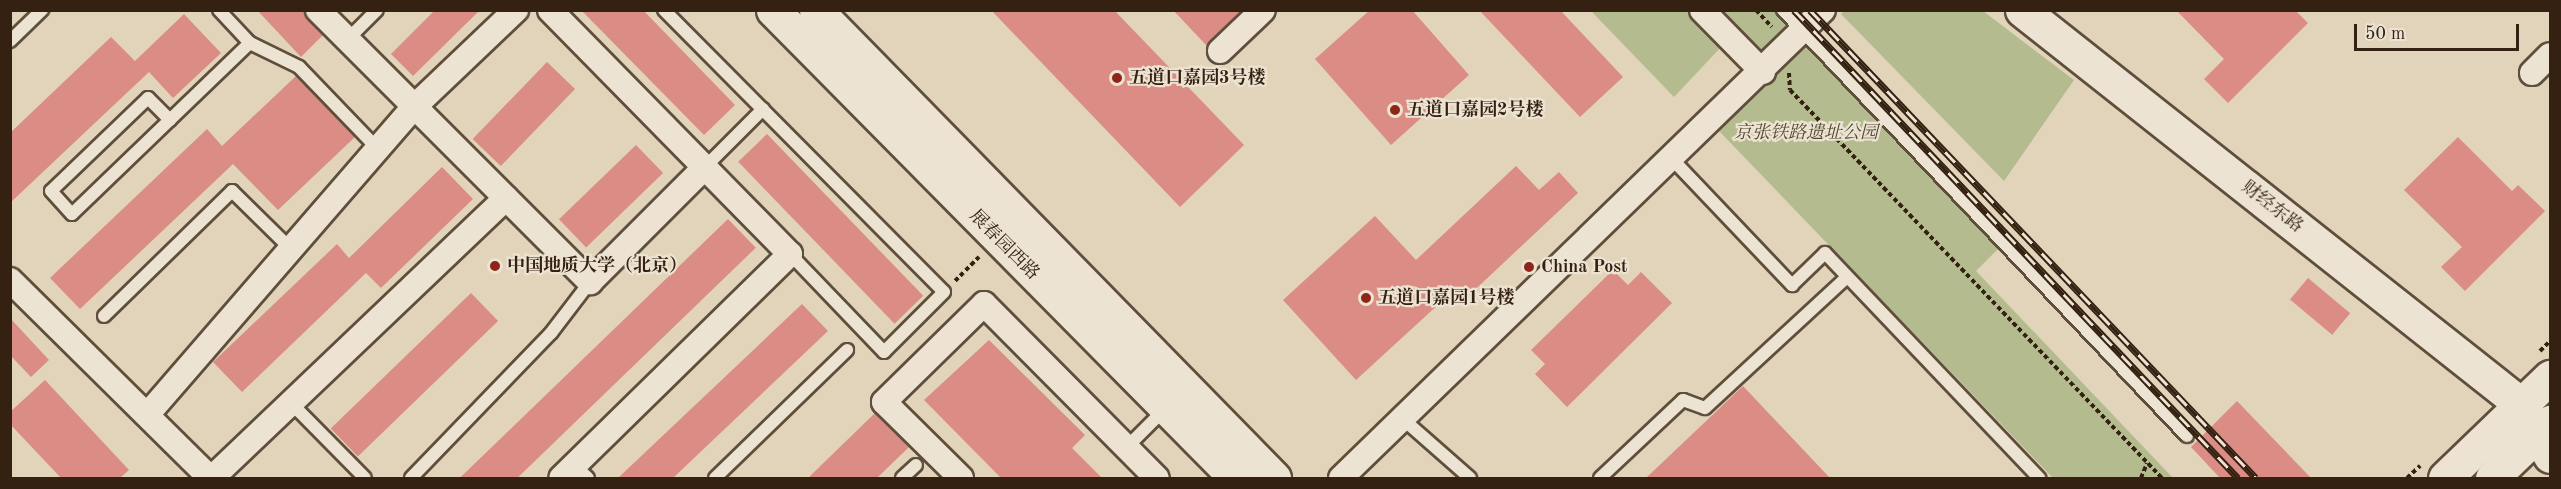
<!DOCTYPE html>
<html>
<head>
<meta charset="utf-8">
<style>
	body { margin:0 }
	#map { position:relative; width:2561px; height:489px; overflow:hidden; background:#e1d4ba; font-family:"Old Standard TT","Noto Serif SC",serif }
	div>[style] { position:absolute }
	[style*='--x'] { left:calc(var(--x)*1px); top:calc(var(--y)*1px); width:calc(var(--w)*1px); rotate:calc(var(--a)*1deg) }
	.green>* { inset:0; background:#b4bc8f }
	.building>* { inset:0; background:#db8c85; transform-origin:0 0 }
	.path>* { height:4px; margin-top:-2px; transform-origin:0; background:repeating-linear-gradient(90deg,#342112 0 4.5px,transparent 0 7.5px) }
	.roads { filter:drop-shadow(2px 0 #5f4e3c) drop-shadow(-2px 0 #5f4e3c) drop-shadow(0 2px #5f4e3c) drop-shadow(0 -2px #5f4e3c) }
	.lane>* { height:12px; margin:-6px; padding:0 6px; transform-origin:6px; border-radius:6px; background:#ece3d2 }
	.street>* { height:24px; margin:-12px; padding:0 12px; transform-origin:12px; border-radius:12px; background:#ece3d2 }
	.secondary>* { height:33px; margin:-16.5px; padding:0 16.5px; transform-origin:16.5px; border-radius:16.5px; background:#ece3d2 }
	.rail>* { height:7px; margin-top:-3.5px; transform-origin:0; background:repeating-linear-gradient(90deg,#ece3d2 0 14px,#342112 0 28px); box-sizing:border-box; border-block:2px solid #342112 }
	.dots>* { width:16px; height:16px; translate:-50% -50%; box-sizing:border-box; border:3px solid #ece3d2; border-radius:50% }
	span { translate:-50% -50%; white-space:nowrap; text-align:center; line-height:1.15; -webkit-text-stroke:4.5px #ece3d2; paint-order:stroke }
	.poi-label { font-size:18px; color:#342112; font-weight:700 }
	.left { translate:0 -50%; text-align:left }
	.park-label { font-size:18px; color:#544831; font-style:italic }
	.street-label { font-size:18px; color:#342112 }
	.frame { position:absolute; inset:0; border:12px solid #342112; pointer-events:none }
	.scale { position:absolute; left:2354px; top:24px; width:165px; height:27px; box-sizing:border-box; border:3px solid #342112; border-top:0; padding-left:8px; font-size:18px; line-height:21px; white-space:nowrap; color:#342112; -webkit-text-stroke:4px #ece3d2; paint-order:stroke }
</style>
</head>
<body>
<div id="map">
	<div class="green">
		<div style="clip-path:polygon(1591px 11px,1689px 11px,1723px 45px,1674px 97px)"></div>
		<div style="clip-path:polygon(1713px 11px,1774px 11px,2000px 247px,1976px 271px,2173px 478px,2053px 478px,1719px 131px,1775px 75px)"></div>
		<div style="clip-path:polygon(1844px 11px,1983px 11px,2074px 80px,2004px 181px,1841px 14px)"></div>
	</div>
	<div class="building">
		<div style="clip-path:polygon(257px 10px,304px 10px,323px 35px,301px 57px)"></div>
		<div style="clip-path:polygon(435px 10px,480px 10px,413px 76px,391px 54px)"></div>
		<div style="clip-path:polygon(581px 10px,643px 10px,735px 105px,704px 135px)"></div>
		<div style="clip-path:polygon(991px 10px,1114px 10px,1244px 145px,1180px 207px)"></div>
		<div style="clip-path:polygon(1173px 10px,1242px 10px,1207px 46px)"></div>
		<div style="clip-path:polygon(1370px 10px,1412px 10px,1469px 75px,1391px 145px,1315px 59px)"></div>
		<div style="clip-path:polygon(1479px 10px,1560px 10px,1623px 77px,1580px 117px)"></div>
		<div style="clip-path:polygon(2176px 10px,2295px 10px,2308px 23px,2228px 103px,2204px 79px,2224px 59px)"></div>
		<div style="clip-path:polygon(184px 14px,221px 53px,173px 98px,149px 72px,10px 203px,10px 133px,111px 37px,135px 61px)"></div>
		<div style="left:547px;top:62px;width:39px;height:107px;rotate:44deg"></div>
		<div style="clip-path:polygon(296px 76px,355px 137px,278px 210px,233px 164px,80px 309px,50px 278px,207px 129px,222px 146px)"></div>
		<div style="left:767px;top:134px;width:225px;height:40px;rotate:46deg"></div>
		<div style="clip-path:polygon(2458px 137px,2512px 191px,2518px 185px,2545px 211px,2465px 291px,2441px 267px,2462px 247px,2404px 190px)"></div>
		<div style="left:636px;top:145px;width:39px;height:107px;rotate:46deg"></div>
		<div style="clip-path:polygon(1516px 166px,1539px 190px,1559px 172px,1578px 193px,1463px 301px,1453px 291px,1356px 380px,1283px 300px,1375px 216px,1416px 260px)"></div>
		<div style="clip-path:polygon(442px 167px,473px 199px,381px 288px,366px 273px,242px 392px,213px 362px,337px 244px,349px 258px)"></div>
		<div style="left:728px;top:219px;width:40px;height:374px;rotate:46deg"></div>
		<div style="clip-path:polygon(1613px 270px,1628px 285px,1641px 272px,1672px 303px,1567px 407px,1535px 374px,1545px 364px,1531px 350px)"></div>
		<div style="left:2308px;top:278px;width:55px;height:28px;rotate:40deg"></div>
		<div style="left:471px;top:293px;width:39px;height:195px;rotate:46deg"></div>
		<div style="clip-path:polygon(802px 304px,828px 331px,673px 478px,618px 478px)"></div>
		<div style="clip-path:polygon(10px 318px,49px 360px,31px 377px,10px 355px)"></div>
		<div style="clip-path:polygon(989px 340px,1085px 435px,1072px 448px,1102px 478px,1001px 478px,924px 400px)"></div>
		<div style="clip-path:polygon(45px 380px,129px 470px,120px 478px,61px 478px,10px 424px,10px 412px)"></div>
		<div style="clip-path:polygon(1743px 386px,1830px 478px,1646px 478px)"></div>
		<div style="clip-path:polygon(2237px 401px,2311px 478px,2220px 478px,2191px 447px)"></div>
		<div style="clip-path:polygon(875px 413px,909px 447px,877px 478px,808px 478px)"></div>
	</div>
	<div class="path">
		<div style="--x:1756;--y:10;--w:23;--a:47"></div>
		<div style="--x:1789;--y:73;--w:17;--a:87"></div>
		<div style="--x:1790;--y:90;--w:538;--a:46.21"></div>
		<div style="--x:955;--y:281;--w:34;--a:-45"></div>
		<div style="--x:2540;--y:351;--w:14;--a:-45"></div>
		<div style="--x:2141;--y:478;--w:16;--a:-68"></div>
		<div style="--x:2407;--y:478;--w:18;--a:-43"></div>
	</div>
	<div class="roads">
		<div class="lane">
			<div style="--x:219;--y:10;--w:45;--a:46.8"></div>
			<div style="--x:250;--y:43;--w:55;--a:26.1"></div>
			<div style="--x:299;--y:67;--w:114;--a:46.1"></div>
			<div style="--x:664;--y:10;--w:397;--a:45.2"></div>
			<div style="--x:944;--y:292;--w:85;--a:135"></div>
			<div style="--x:884;--y:352;--w:136;--a:-133.8"></div>
			<div style="--x:1783;--y:10;--w:587;--a:46.52"></div>
			<div style="--x:347;--y:40;--w:42;--a:-45"></div>
			<div style="--x:10;--y:41;--w:45;--a:-44.1"></div>
			<div style="--x:170;--y:120;--w:31;--a:-135"></div>
			<div style="--x:148;--y:98;--w:134;--a:136.2"></div>
			<div style="--x:51;--y:191;--w:31;--a:48"></div>
			<div style="--x:72;--y:214;--w:247;--a:-43.9"></div>
			<div style="--x:1673;--y:160;--w:173;--a:46.4"></div>
			<div style="--x:1792;--y:285;--w:46;--a:-44.1"></div>
			<div style="--x:1825;--y:253;--w:311;--a:46.4"></div>
			<div style="--x:705;--y:167;--w:82;--a:-45"></div>
			<div style="--x:104;--y:316;--w:179;--a:-44.3"></div>
			<div style="--x:232;--y:191;--w:83;--a:44.5"></div>
			<div style="--x:291;--y:403;--w:105;--a:45.4"></div>
			<div style="--x:1404;--y:420;--w:88;--a:41.3"></div>
			<div style="--x:1126;--y:448;--w:55;--a:-45"></div>
			<div style="--x:574;--y:465;--w:19;--a:43"></div>
			<div style="--x:411;--y:478;--w:202;--a:-46"></div>
			<div style="--x:551;--y:333;--w:64;--a:-52.6"></div>
			<div style="--x:715;--y:478;--w:184;--a:-44.1"></div>
			<div style="--x:902;--y:478;--w:19;--a:-43"></div>
			<div style="--x:1600;--y:478;--w:114;--a:-43.2"></div>
			<div style="--x:1683;--y:400;--w:23;--a:20"></div>
			<div style="--x:1705;--y:408;--w:193;--a:-42.7"></div>
		</div>
		<div class="street">
			<div style="--x:318;--y:10;--w:385;--a:45"></div>
			<div style="--x:590;--y:282;--w:163;--a:-45"></div>
			<div style="--x:550;--y:10;--w:342;--a:45.5"></div>
			<div style="--x:790;--y:254;--w:320;--a:135.6"></div>
			<div style="--x:1702;--y:10;--w:87;--a:45.5"></div>
			<div style="--x:1220;--y:51;--w:59;--a:-43.6"></div>
			<div style="--x:2532;--y:73;--w:25;--a:-45"></div>
			<div style="--x:10;--y:280;--w:281;--a:44.7"></div>
			<div style="--x:147;--y:415;--w:408;--a:-49.1"></div>
			<div style="--x:414;--y:107;--w:141;--a:-43.6"></div>
			<div style="--x:212;--y:478;--w:406;--a:-43.6"></div>
			<div style="--x:961;--y:478;--w:108;--a:-135.4"></div>
			<div style="--x:884;--y:402;--w:140;--a:-44.4"></div>
			<div style="--x:984;--y:304;--w:245;--a:45.2"></div>
			<div style="--x:1341;--y:478;--w:672;--a:-44.16"></div>
		</div>
		<div class="secondary">
			<div style="--x:773;--y:10;--w:658;--a:45.31"></div>
			<div style="--x:816;--y:10;--w:655;--a:45.62"></div>
			<div style="--x:2022;--y:10;--w:637;--a:38.31"></div>
			<div style="--x:2522;--y:405;--w:58;--a:61.2"></div>
			<div style="--x:2445;--y:478;--w:146;--a:-43.9"></div>
			<div style="--x:2492;--y:478;--w:81;--a:-44"></div>
		</div>
	</div>
	<div class="rail">
		<div style="--x:1794;--y:10;--w:645;--a:46.51"></div>
		<div style="--x:1810;--y:10;--w:646;--a:46.38"></div>
	</div>
	<div class="dots">
		<div style="left:1117px;top:78px;background:#8f2418"></div>
		<div style="left:1395px;top:110px;background:#8f2418"></div>
		<div style="left:495px;top:266px;background:#8f2418"></div>
		<div style="left:1529px;top:267px;background:#8f2418"></div>
		<div style="left:1366px;top:298px;background:#8f2418"></div>
	</div>
	<div class="poi-label">
		<span class="left" style="left:1129px;top:78px">五道口嘉园3号楼</span>
		<span class="left" style="left:1407px;top:110px">五道口嘉园2号楼</span>
		<span class="left" style="left:507px;top:266px">中国地质大学（北京）</span>
		<span class="left" style="left:1541px;top:267px">China Post</span>
		<span class="left" style="left:1378px;top:298px">五道口嘉园1号楼</span>
	</div>
	<div class="park-label">
		<span style="left:1806px;top:133px">京张铁路遗址公园</span>
	</div>
	<div class="street-label">
		<span style="left:2272px;top:207px;rotate:38deg">财经东路</span>
		<span style="left:1004px;top:245px;rotate:45deg">展春园西路</span>
	</div>
	<div class="frame"></div>
	<div class="scale">50 m</div>
</div>
</body>
</html>
